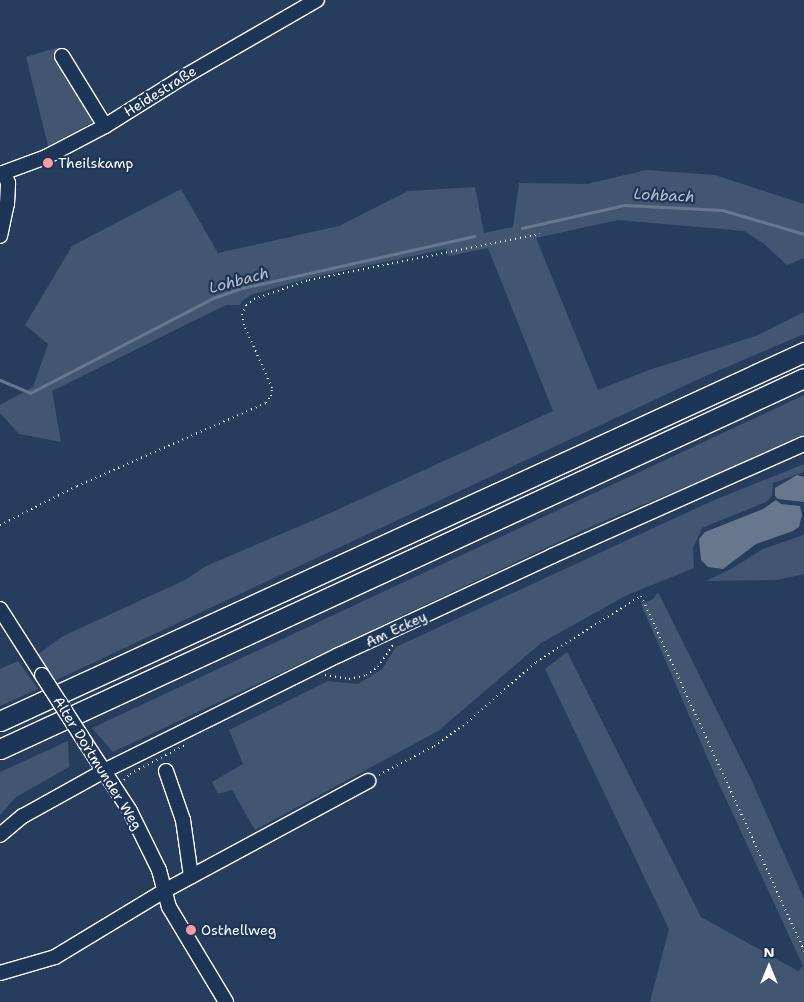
<!DOCTYPE html>
<html>
<head>
<meta charset="utf-8">
<style>
	body { margin:0 }
	#map { position:relative; width:804px; height:1002px; overflow:hidden; background:#263d5e; font-family:"Shantell Sans",sans-serif }
	div>[style] { position:absolute }
	[style*='--x'] { left:calc(var(--x)*1px); top:calc(var(--y)*1px); width:calc(var(--w)*1px); rotate:calc(var(--a)*1deg) }
	.green>* { inset:0; background:#425672 }
	.water>* { inset:0; background:#67788e }
	.stream>* { height:3px; margin:-1.5px; padding:0 1.5px; transform-origin:1.5px; border-radius:1.5px; background:#67788e }
	.path>* { height:2px; margin-top:-1px; transform-origin:0; background:repeating-linear-gradient(90deg,#fff 0 1px,transparent 0 5px) }
	.roads { filter:drop-shadow(1px 0 #fff) drop-shadow(-1px 0 #fff) drop-shadow(0 1px #fff) drop-shadow(0 -1px #fff) }
	.minor>* { height:14px; margin:-7px; padding:0 7px; transform-origin:7px; border-radius:7px; background:#1d3557 }
	.highway>* { height:19px; margin:-9.5px; padding:0 9.5px; transform-origin:9.5px; border-radius:9.5px; background:#1d3557 }
	.bridges { filter:drop-shadow(1px 0 #fff) drop-shadow(-1px 0 #fff) drop-shadow(0 1px #fff) drop-shadow(0 -1px #fff) }
	.minor-bridge>* { height:14px; margin:-7px; padding:0 7px; transform-origin:7px; border-radius:7px; background:#1d3557 }
	.dots>* { width:14px; height:14px; translate:-50% -50%; box-sizing:border-box; border:2px solid #1d3557; border-radius:50% }
	span { translate:-50% -50%; white-space:nowrap; text-align:center; line-height:1.15; -webkit-text-stroke:4.5px #1d3557; paint-order:stroke }
	.street-label { font-size:14px; color:#fff }
	.poi-label { font-size:14px; color:#fff }
	.left { translate:0 -50%; text-align:left }
	.water-label { font-size:15px; color:#bbc2cc; font-style:italic }
	.north { position:absolute; left:744px; top:942px; width:50px; height:50px; -webkit-text-stroke:4px #1d3557; paint-order:stroke; rotate:0deg; font-size:14px; font-weight:700; line-height:20px; text-align:center; color:#fff }
	.north::after { content:''; display:block; margin:auto; width:18px; height:22px; background:#fff; clip-path:polygon(50% 0,100% 100%,50% 72%,0 100%) }
</style>
</head>
<body>
<div id="map">
	<div class="green">
		<div style="clip-path:polygon(56px 48px,102px 117px,48px 146px,26px 57px)"></div>
		<div style="clip-path:polygon(646px 170px,715px 175px,804px 204px,804px 258px,787px 265px,763px 243px,744px 231px,618px 220px,536px 238px,598px 390px,649px 370px,756px 336px,804px 312px,804px 334px,701px 378px,54px 681px,37px 655px,63px 636px,185px 580px,206px 566px,328px 514px,553px 411px,488px 248px,449px 256px,446px 249px,309px 278px,251px 295px,242px 301px,240px 305px,226px 305px,52px 391px,61px 442px,19px 434px,0 413px,0 405px,33px 387px,48px 344px,25px 325px,72px 246px,181px 189px,218px 253px,339px 226px,408px 191px,475px 187px,484px 233px,513px 227px,519px 183px,587px 184px)"></div>
		<div style="clip-path:polygon(804px 395px,804px 437px,590px 527px,113px 752px,92px 728px)"></div>
		<div style="clip-path:polygon(804px 464px,804px 472px,773px 483px,772px 496px,766px 502px,702px 528px,693px 548px,694px 568px,627px 595px,541px 643px,438px 731px,255px 830px,232px 790px,218px 794px,212px 782px,243px 764px,229px 730px,328px 681px,358px 684px,382px 669px,396px 647px,712px 501px)"></div>
		<div style="clip-path:polygon(804px 532px,804px 574px,777px 580px,706px 581px,731px 569px,763px 549px,803px 535px)"></div>
		<div style="clip-path:polygon(658px 592px,751px 779px,804px 899px,804px 1002px,650px 1002px,669px 929px,545px 669px,567px 652px,701px 917px,798px 971px,803px 966px,714px 773px,641px 604px,653px 599px)"></div>
		<div style="clip-path:polygon(18px 661px,38px 689px,0 706px,0 669px)"></div>
		<div style="clip-path:polygon(68px 741px,69px 767px,16px 797px,0 815px,0 772px)"></div>
	</div>
	<div class="water">
		<div style="clip-path:polygon(797px 475px,804px 477px,804px 502px,778px 499px,775px 496px,775px 488px)"></div>
		<div style="clip-path:polygon(776px 500px,781px 504px,800px 506px,802px 515px,799px 527px,793px 531px,756px 544px,723px 569px,708px 567px,701px 560px,699px 539px,705px 532px,763px 509px)"></div>
	</div>
	<div class="stream">
		<div style="--x:522;--y:228;--w:105;--a:-12.7"></div>
		<div style="--x:624;--y:205;--w:98;--a:2.9"></div>
		<div style="--x:722;--y:210;--w:85;--a:16.3"></div>
		<div style="--x:0;--y:380;--w:33;--a:23"></div>
		<div style="--x:30;--y:393;--w:206;--a:-27.4"></div>
		<div style="--x:213;--y:298;--w:31;--a:-19"></div>
		<div style="--x:242;--y:288;--w:238;--a:-12.6"></div>
	</div>
	<div class="path">
		<div style="--x:0;--y:525;--w:86;--a:-26.9"></div>
		<div style="--x:77;--y:486;--w:206;--a:-23.7"></div>
		<div style="--x:266;--y:403;--w:9;--a:-54"></div>
		<div style="--x:271;--y:396;--w:8;--a:-83"></div>
		<div style="--x:272;--y:388;--w:69;--a:-114"></div>
		<div style="--x:244;--y:325;--w:10;--a:-101"></div>
		<div style="--x:242;--y:315;--w:11;--a:-68"></div>
		<div style="--x:246;--y:305;--w:10;--a:-37"></div>
		<div style="--x:254;--y:299;--w:58;--a:-19.1"></div>
		<div style="--x:309;--y:280;--w:235;--a:-11.3"></div>
		<div style="--x:325;--y:675;--w:24;--a:9"></div>
		<div style="--x:349;--y:679;--w:17;--a:-13"></div>
		<div style="--x:366;--y:675;--w:14;--a:-34"></div>
		<div style="--x:378;--y:667;--w:29;--a:-56"></div>
		<div style="--x:379;--y:775;--w:62;--a:-27.8"></div>
		<div style="--x:434;--y:746;--w:35;--a:-35"></div>
		<div style="--x:463;--y:726;--w:97;--a:-41.2"></div>
		<div style="--x:536;--y:662;--w:124;--a:-32.2"></div>
		<div style="--x:641;--y:596;--w:391;--a:65.3"></div>
		<div style="--x:124;--y:780;--w:8;--a:-45"></div>
		<div style="--x:130;--y:774;--w:64;--a:-27.8"></div>
	</div>
	<div class="roads">
		<div class="minor">
			<div style="--x:62;--y:56;--w:82;--a:58.4"></div>
			<div style="--x:0;--y:174;--w:49;--a:-20.3"></div>
			<div style="--x:46;--y:157;--w:67;--a:-27.7"></div>
			<div style="--x:105;--y:126;--w:89;--a:-32.1"></div>
			<div style="--x:180;--y:79;--w:158;--a:-30"></div>
			<div style="--x:0;--y:236;--w:33;--a:-78"></div>
			<div style="--x:7;--y:204;--w:21;--a:-87"></div>
			<div style="--x:8;--y:183;--w:11;--a:-112"></div>
			<div style="--x:0;--y:609;--w:78;--a:57.5"></div>
			<div style="--x:85;--y:742;--w:82;--a:56.9"></div>
			<div style="--x:130;--y:811;--w:66;--a:63.8"></div>
			<div style="--x:159;--y:870;--w:38;--a:75"></div>
			<div style="--x:169;--y:907;--w:111;--a:59"></div>
			<div style="--x:166;--y:771;--w:52;--a:70.9"></div>
			<div style="--x:183;--y:820;--w:57;--a:81.9"></div>
			<div style="--x:0;--y:835;--w:30;--a:-40"></div>
			<div style="--x:23;--y:816;--w:93;--a:-29.1"></div>
			<div style="--x:104;--y:771;--w:262;--a:-26.3"></div>
			<div style="--x:339;--y:655;--w:235;--a:-24.9"></div>
			<div style="--x:552;--y:556;--w:276;--a:-24"></div>
			<div style="--x:0;--y:973;--w:57;--a:-16.2"></div>
			<div style="--x:55;--y:957;--w:127;--a:-31.2"></div>
			<div style="--x:164;--y:891;--w:232;--a:-28.3"></div>
		</div>
		<div class="highway">
			<div style="--x:0;--y:721;--w:885;--a:-24.65"></div>
			<div style="--x:0;--y:749;--w:885;--a:-24.77"></div>
		</div>
	</div>
	<div class="bridges">
		<div class="minor-bridge">
			<div style="--x:42;--y:675;--w:80;--a:57.3"></div>
		</div>
	</div>
	<div class="dots">
		<div style="left:48px;top:163px;background:#ff9aa2"></div>
		<div style="left:191px;top:930px;background:#ff9aa2"></div>
	</div>
	<div class="street-label">
		<span style="left:160px;top:91px;rotate:-32deg">Heidestraße</span>
		<span style="left:396px;top:629px;rotate:-25deg">Am Eckey</span>
		<span style="left:98px;top:763px;rotate:58deg">Alter Dortmunder Weg</span>
	</div>
	<div class="poi-label">
		<span class="left" style="left:58px;top:163px">Theilskamp</span>
		<span class="left" style="left:201px;top:930px">Osthellweg</span>
	</div>
	<div class="water-label">
		<span style="left:664px;top:196px;rotate:3deg">Lohbach</span>
		<span style="left:239px;top:281px;rotate:-15deg">Lohbach</span>
	</div>
	<div class="north">N</div>
</div>
</body>
</html>
